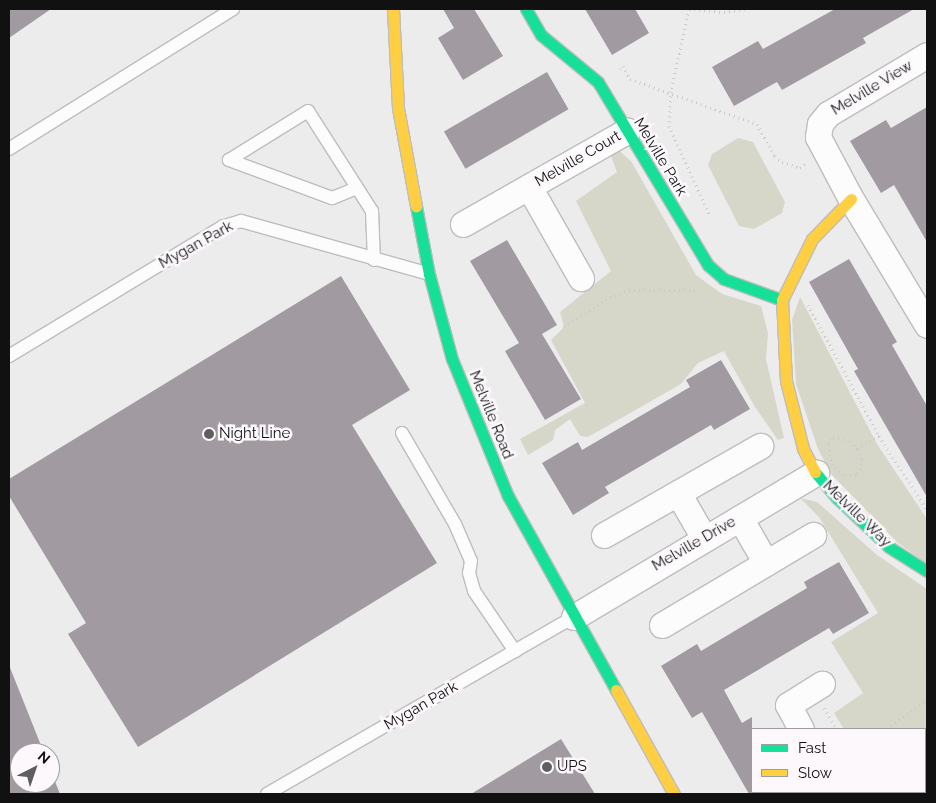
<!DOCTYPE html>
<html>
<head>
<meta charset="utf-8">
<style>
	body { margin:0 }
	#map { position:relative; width:936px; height:803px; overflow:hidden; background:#edeced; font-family:Raleway,sans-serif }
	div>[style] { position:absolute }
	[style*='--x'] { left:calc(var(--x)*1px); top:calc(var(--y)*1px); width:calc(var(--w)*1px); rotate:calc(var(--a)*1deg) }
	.green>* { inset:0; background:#d6d7c9 }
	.building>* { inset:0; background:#a19ba1; transform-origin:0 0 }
	.path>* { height:3px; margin-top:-1.5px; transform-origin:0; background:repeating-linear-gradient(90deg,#cbcacb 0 1px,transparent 0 5px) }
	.roads { filter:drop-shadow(1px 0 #bebdbe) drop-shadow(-1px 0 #bebdbe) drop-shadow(0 1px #bebdbe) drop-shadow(0 -1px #bebdbe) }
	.lane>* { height:12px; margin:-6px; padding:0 6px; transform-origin:6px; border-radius:6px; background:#fcfcfc }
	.street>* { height:25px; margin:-12.5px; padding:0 12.5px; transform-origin:12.5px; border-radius:12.5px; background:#fcfcfc }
	.fast>* { height:11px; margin:-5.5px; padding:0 5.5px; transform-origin:5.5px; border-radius:5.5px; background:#16e098 }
	.slow>* { height:11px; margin:-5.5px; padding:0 5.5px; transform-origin:5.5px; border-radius:5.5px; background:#ffcf43 }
	.dots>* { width:14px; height:14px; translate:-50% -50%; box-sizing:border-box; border:2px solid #fcf8fc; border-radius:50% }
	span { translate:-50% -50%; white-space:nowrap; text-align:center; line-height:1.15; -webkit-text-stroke:5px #fcf8fc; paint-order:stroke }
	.street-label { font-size:15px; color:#121112 }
	.poi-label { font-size:15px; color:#121112 }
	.left { translate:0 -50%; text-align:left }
	.frame { position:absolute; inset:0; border:10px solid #121112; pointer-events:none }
	.legend { position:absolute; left:751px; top:728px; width:175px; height:65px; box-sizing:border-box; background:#fcf8fc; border:1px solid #9e9c9e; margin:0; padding:6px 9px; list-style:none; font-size:15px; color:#121112 }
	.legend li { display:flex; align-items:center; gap:10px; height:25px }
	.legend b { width:25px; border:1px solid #9e9c9e }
	.north { position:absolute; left:10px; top:743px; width:50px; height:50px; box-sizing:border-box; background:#fcf8fc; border:1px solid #9e9c9e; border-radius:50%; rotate:41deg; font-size:14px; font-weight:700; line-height:20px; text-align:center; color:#121112 }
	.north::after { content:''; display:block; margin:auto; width:18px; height:22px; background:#5f5e5f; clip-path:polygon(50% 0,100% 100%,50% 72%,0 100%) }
</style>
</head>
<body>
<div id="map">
	<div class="green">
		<div style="clip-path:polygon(738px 138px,753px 142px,785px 202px,782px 213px,754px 229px,739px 226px,708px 165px,712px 154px)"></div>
		<div style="clip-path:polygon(616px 148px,631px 161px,696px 275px,722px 294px,761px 306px,768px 333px,766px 359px,784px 438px,778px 440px,755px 407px,724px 351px,698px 363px,681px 384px,588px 437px,580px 436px,570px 419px,555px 430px,553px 440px,528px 455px,520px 439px,585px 403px,551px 340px,564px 327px,560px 312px,611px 271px,576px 201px,617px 172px,609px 151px)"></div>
		<div style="clip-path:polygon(800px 297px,877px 444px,927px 519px,927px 564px,898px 543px,831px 474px,818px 449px,796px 384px,792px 320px)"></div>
		<div style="clip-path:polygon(800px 498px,817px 502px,877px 555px,927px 589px,927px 791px,922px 794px,882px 792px,925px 792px,925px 729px,844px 729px,834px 713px,863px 693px,831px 642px,878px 613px,819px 517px)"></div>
	</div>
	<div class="building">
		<div style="clip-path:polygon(9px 9px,51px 9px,9px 38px)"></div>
		<div style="clip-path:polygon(443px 9px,474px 9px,503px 56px,463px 80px,438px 38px,454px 28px)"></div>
		<div style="clip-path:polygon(585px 9px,635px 9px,649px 33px,612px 55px)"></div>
		<div style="clip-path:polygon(835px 9px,914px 9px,863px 38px,866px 43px,782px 90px,777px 82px,734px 106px,712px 67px,758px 41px,763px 49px)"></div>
		<div style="left:547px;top:72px;width:43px;height:119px;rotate:60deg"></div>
		<div style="clip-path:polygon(927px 107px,927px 242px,894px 185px,881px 193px,850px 141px,886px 120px,891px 128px)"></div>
		<div style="clip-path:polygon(507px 240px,557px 325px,542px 334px,581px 399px,545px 420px,505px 351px,519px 343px,470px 261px)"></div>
		<div style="clip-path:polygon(849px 259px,897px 342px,892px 345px,927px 406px,927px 497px,854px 371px,858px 369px,809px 282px)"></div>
		<div style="clip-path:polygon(341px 276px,410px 390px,352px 425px,437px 563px,138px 747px,68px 634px,86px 623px,9px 496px,9px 479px)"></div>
		<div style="clip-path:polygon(721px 360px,750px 409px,714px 430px,711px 425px,605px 487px,609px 493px,573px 515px,542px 463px,578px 442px,582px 450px,690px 387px,686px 380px)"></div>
		<div style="clip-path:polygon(839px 562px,869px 613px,833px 634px,829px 628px,724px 690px,742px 723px,752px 717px,752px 794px,749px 794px,702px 712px,692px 718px,661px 666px,697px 644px,701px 651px,807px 588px,804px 582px)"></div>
		<div style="clip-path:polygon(9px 665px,44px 753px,20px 753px,20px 783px,50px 783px,50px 769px,60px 794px,9px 794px)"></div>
		<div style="clip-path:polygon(561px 739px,595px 794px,471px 794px)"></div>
	</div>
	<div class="path">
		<div style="--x:689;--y:9;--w:84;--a:102.4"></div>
		<div style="--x:671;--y:91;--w:35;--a:93"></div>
		<div style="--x:669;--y:126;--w:99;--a:65.5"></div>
		<div style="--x:694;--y:9;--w:30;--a:6"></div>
		<div style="--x:724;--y:12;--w:21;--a:-8"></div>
		<div style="--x:620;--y:69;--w:4;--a:-45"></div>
		<div style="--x:623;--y:66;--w:15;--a:62"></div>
		<div style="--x:630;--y:79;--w:135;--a:19.5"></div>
		<div style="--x:757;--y:124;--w:37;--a:61"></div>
		<div style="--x:775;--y:156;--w:9;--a:41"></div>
		<div style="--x:782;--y:162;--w:19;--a:18"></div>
		<div style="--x:800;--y:168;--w:7;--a:-34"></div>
		<div style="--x:808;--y:305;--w:149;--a:61.5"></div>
		<div style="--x:879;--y:436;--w:88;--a:57"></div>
		<div style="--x:564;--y:327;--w:55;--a:-33.1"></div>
		<div style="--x:610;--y:297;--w:20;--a:-20"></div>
		<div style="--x:629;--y:290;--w:68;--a:0"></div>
		<div style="--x:833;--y:437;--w:17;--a:13"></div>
		<div style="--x:850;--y:441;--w:11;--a:49"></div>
		<div style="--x:857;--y:449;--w:11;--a:63"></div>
		<div style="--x:862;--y:459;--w:10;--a:96"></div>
		<div style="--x:861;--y:469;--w:8;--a:130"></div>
		<div style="--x:856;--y:475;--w:13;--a:180"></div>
		<div style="--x:843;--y:475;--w:15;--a:-138"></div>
		<div style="--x:832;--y:465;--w:22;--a:-100"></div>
		<div style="--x:828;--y:443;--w:8;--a:-50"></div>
		<div style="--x:857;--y:449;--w:26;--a:-31"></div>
		<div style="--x:927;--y:649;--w:19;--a:90"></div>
		<div style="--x:824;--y:708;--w:25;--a:58"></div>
		<div style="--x:887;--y:729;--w:49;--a:-35.9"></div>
		<div style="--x:872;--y:792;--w:3;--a:45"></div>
	</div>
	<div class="roads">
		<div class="lane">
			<div style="--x:9;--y:149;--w:264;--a:-32"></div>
			<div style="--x:357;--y:188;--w:27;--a:158"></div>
			<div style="--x:332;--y:198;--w:110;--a:-159.7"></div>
			<div style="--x:229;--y:160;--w:93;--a:-31.8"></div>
			<div style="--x:308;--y:111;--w:119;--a:57.4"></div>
			<div style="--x:372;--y:211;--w:49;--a:87.7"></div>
			<div style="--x:9;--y:356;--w:251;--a:-31.2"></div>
			<div style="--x:224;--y:226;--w:18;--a:-16"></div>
			<div style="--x:241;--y:221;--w:195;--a:15.7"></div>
			<div style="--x:402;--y:433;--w:105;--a:59.8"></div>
			<div style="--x:455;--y:524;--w:40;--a:66.6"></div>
			<div style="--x:471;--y:561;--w:12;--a:99"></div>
			<div style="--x:469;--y:573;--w:19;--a:74"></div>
			<div style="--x:474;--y:591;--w:73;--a:55.7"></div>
			<div style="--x:267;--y:794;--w:354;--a:-30"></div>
		</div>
		<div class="street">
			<div style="--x:927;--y:55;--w:115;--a:149.2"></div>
			<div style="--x:828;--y:114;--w:13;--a:129"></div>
			<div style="--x:820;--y:124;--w:13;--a:99"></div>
			<div style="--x:818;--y:137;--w:70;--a:62"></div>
			<div style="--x:851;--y:199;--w:147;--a:58.9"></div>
			<div style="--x:529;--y:187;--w:105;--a:60.3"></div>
			<div style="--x:463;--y:224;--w:189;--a:-29.6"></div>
			<div style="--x:678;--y:493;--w:52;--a:60"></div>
			<div style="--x:740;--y:518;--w:52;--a:60"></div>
			<div style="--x:604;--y:535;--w:180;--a:-29.7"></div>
			<div style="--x:574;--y:617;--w:282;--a:-30.8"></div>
			<div style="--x:662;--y:625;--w:176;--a:-30.8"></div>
			<div style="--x:801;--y:729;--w:27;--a:-118"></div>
			<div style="--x:788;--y:705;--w:40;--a:-32"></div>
			<div style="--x:835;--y:792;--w:3;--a:45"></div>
		</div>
		<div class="fast">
			<div style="--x:526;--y:9;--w:30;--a:60"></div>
			<div style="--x:541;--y:35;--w:74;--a:39.5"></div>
			<div style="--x:598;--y:82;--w:214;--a:59"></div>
			<div style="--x:708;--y:265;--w:21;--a:41"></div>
			<div style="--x:724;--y:279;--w:62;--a:19.9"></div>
			<div style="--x:416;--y:206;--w:69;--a:79.2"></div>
			<div style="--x:429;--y:274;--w:88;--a:74.9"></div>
			<div style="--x:452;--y:359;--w:148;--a:67.8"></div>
			<div style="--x:508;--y:496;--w:222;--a:60.9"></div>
			<div style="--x:815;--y:472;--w:34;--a:50"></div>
			<div style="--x:837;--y:498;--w:71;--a:43.3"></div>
			<div style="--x:889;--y:547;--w:45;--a:32.3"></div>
		</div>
		<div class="slow">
			<div style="--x:393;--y:9;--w:99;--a:87.1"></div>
			<div style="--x:398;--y:108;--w:100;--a:79.6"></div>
			<div style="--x:815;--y:472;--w:27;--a:-117"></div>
			<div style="--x:803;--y:448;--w:69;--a:-104.2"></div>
			<div style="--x:786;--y:381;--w:81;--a:-92.8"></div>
			<div style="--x:782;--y:300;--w:68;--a:-63.8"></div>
			<div style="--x:812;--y:239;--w:56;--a:-45.7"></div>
			<div style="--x:616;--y:690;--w:119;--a:60.9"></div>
		</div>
	</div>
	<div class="dots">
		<div style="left:209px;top:434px;background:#5f5e5f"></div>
		<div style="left:547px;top:767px;background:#5f5e5f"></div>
	</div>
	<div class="street-label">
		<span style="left:872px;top:88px;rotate:-31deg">Melville View</span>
		<span style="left:660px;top:157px;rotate:59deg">Melville Park</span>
		<span style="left:578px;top:159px;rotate:-30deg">Melville Court</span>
		<span style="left:196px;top:245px;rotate:-29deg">Mygan Park</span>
		<span style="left:491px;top:415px;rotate:68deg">Melville Road</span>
		<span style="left:857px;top:514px;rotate:44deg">Melville Way</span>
		<span style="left:694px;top:544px;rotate:-30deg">Melville Drive</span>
		<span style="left:421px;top:706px;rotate:-30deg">Mygan Park</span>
	</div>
	<div class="poi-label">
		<span class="left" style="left:219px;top:434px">Night Line</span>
		<span class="left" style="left:557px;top:767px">UPS</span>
	</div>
	<div class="frame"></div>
	<ul class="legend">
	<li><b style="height:6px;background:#16e098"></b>Fast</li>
	<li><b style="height:6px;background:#ffcf43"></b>Slow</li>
	</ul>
	<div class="north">N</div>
</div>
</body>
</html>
